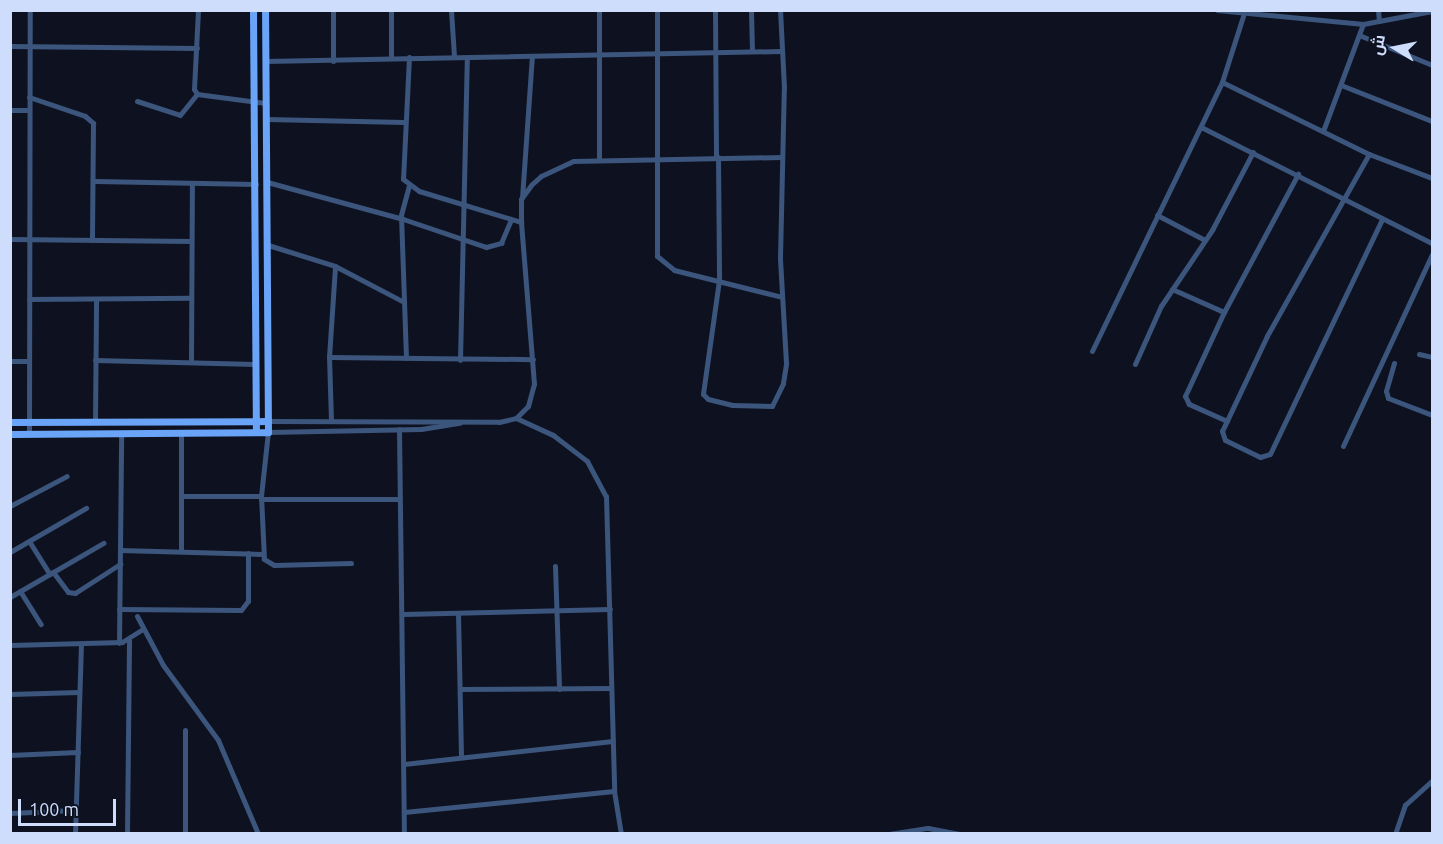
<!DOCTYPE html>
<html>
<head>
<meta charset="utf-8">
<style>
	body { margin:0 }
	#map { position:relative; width:1443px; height:844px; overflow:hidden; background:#0e1220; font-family:Ubuntu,Cairo,sans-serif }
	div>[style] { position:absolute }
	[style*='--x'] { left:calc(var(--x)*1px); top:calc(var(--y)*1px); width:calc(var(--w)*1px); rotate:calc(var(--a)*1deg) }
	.street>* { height:5px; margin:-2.5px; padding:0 2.5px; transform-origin:2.5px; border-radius:2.5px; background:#3b557d }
	.secondary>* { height:7px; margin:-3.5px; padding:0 3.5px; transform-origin:3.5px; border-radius:3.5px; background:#6aa4f9 }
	span { translate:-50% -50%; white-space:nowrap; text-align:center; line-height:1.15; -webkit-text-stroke:6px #0e1220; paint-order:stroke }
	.frame { position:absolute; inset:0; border:12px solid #cfddfd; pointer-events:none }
	.north { position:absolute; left:1365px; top:18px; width:60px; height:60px; -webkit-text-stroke:4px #0e1220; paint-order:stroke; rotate:280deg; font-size:16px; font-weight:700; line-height:24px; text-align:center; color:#cfddfd }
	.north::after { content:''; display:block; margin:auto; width:21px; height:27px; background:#cfddfd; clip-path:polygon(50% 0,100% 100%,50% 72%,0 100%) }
	.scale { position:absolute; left:18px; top:799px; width:98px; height:27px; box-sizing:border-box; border:3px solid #cfddfd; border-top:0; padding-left:8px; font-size:18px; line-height:21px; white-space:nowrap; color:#cfddfd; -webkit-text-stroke:4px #0e1220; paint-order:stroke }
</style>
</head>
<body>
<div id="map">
	<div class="street">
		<div style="--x:198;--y:10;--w:79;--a:92.9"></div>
		<div style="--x:194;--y:89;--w:6;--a:59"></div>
		<div style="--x:197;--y:94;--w:69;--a:7.5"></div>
		<div style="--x:333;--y:10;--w:51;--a:90"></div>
		<div style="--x:451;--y:10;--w:47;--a:86.3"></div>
		<div style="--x:599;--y:10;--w:150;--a:90"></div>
		<div style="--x:657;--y:10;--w:246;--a:90"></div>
		<div style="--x:657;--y:256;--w:22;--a:39"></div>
		<div style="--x:674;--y:270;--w:111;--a:14"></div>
		<div style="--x:715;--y:10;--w:147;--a:89.6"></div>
		<div style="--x:751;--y:10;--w:41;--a:88.6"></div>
		<div style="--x:1217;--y:10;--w:147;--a:5.5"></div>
		<div style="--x:1363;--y:24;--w:70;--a:-10.7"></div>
		<div style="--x:1378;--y:10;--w:11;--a:85"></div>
		<div style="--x:1359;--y:35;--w:79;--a:22.3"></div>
		<div style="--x:10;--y:46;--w:187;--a:0.6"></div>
		<div style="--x:409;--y:57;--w:122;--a:92.8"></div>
		<div style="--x:403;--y:179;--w:20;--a:37"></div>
		<div style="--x:419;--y:191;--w:107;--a:16.9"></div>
		<div style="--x:391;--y:58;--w:48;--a:-90"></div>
		<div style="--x:265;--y:61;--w:516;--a:-1.11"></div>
		<div style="--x:1222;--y:82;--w:164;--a:26.1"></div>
		<div style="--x:1369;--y:154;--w:67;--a:20.9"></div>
		<div style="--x:1341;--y:85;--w:98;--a:21.6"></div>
		<div style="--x:29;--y:97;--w:59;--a:18.7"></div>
		<div style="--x:85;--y:116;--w:11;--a:41"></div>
		<div style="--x:93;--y:123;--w:117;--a:90.5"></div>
		<div style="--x:137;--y:101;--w:45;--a:18"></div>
		<div style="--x:180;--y:115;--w:27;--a:-51"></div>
		<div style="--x:10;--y:110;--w:19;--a:0"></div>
		<div style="--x:266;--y:119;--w:138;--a:1.2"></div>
		<div style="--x:1201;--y:127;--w:258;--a:26.7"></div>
		<div style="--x:1323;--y:131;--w:114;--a:-69.5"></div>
		<div style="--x:1369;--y:154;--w:209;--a:119.3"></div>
		<div style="--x:1267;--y:336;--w:105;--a:115.3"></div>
		<div style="--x:1222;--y:431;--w:9;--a:72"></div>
		<div style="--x:1225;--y:440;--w:39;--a:26"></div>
		<div style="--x:1260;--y:457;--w:10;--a:-17"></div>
		<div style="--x:1270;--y:454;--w:260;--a:-64.5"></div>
		<div style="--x:718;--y:157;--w:123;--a:89.5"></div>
		<div style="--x:719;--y:280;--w:115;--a:98"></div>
		<div style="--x:703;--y:394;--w:7;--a:45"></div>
		<div style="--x:708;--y:399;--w:25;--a:14"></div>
		<div style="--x:732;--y:405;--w:40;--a:1.4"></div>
		<div style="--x:772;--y:406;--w:25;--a:-64"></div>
		<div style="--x:783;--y:383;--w:20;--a:-81"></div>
		<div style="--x:786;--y:363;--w:105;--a:-93.3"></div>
		<div style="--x:780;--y:258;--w:170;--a:-88.7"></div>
		<div style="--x:784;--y:88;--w:78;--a:-92.9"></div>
		<div style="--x:95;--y:181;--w:161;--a:1.1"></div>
		<div style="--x:267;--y:182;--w:141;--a:15.2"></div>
		<div style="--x:403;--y:219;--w:88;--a:18.6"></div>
		<div style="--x:486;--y:247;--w:16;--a:-15"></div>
		<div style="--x:501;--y:243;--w:25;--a:-67"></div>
		<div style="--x:522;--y:198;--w:142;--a:-86"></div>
		<div style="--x:1157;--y:215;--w:54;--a:27.5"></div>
		<div style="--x:10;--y:239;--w:181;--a:0.6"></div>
		<div style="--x:268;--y:245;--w:70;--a:17.4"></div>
		<div style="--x:335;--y:266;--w:78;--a:27.6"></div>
		<div style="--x:1172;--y:289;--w:57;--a:23.9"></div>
		<div style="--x:29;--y:299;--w:162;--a:-0.4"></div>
		<div style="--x:1092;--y:351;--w:299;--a:-64.2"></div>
		<div style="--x:1222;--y:82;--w:76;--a:-72.3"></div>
		<div style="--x:1419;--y:354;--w:13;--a:13"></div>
		<div style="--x:329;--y:357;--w:204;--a:0.6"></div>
		<div style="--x:406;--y:358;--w:143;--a:-92"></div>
		<div style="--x:401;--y:215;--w:30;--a:-75"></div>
		<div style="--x:95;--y:360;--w:161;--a:1.4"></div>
		<div style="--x:191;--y:360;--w:177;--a:-89.7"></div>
		<div style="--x:460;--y:360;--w:303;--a:-88.7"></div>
		<div style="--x:10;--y:361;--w:19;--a:0"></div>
		<div style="--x:1394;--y:363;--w:29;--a:106"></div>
		<div style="--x:1386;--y:391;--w:7;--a:74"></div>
		<div style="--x:1388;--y:398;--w:47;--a:21.1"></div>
		<div style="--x:1135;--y:364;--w:64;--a:-65.9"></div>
		<div style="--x:1161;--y:306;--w:92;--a:-56.1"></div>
		<div style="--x:1212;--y:230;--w:88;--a:-62.3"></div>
		<div style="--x:516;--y:418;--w:41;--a:24.7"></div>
		<div style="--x:553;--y:435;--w:43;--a:37.4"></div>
		<div style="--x:587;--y:461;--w:40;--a:62"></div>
		<div style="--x:606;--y:496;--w:295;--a:88.4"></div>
		<div style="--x:614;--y:791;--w:44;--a:80.8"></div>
		<div style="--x:331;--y:420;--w:63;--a:-91.8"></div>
		<div style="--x:329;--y:357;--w:91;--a:-86.2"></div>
		<div style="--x:268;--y:421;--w:231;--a:0.2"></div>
		<div style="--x:499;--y:422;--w:17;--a:-13"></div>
		<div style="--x:516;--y:418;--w:17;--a:-45"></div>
		<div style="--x:528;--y:406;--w:23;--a:-75"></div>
		<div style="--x:534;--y:384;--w:163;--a:-94.6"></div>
		<div style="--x:521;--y:222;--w:23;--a:-90"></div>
		<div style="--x:521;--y:199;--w:17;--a:-54"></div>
		<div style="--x:531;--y:185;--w:13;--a:-42"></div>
		<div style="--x:541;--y:176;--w:35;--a:-25"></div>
		<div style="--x:573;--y:161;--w:209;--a:-1.1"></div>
		<div style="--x:1227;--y:421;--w:42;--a:-155.9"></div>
		<div style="--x:1189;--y:404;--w:9;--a:-117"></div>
		<div style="--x:1185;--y:396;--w:93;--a:-65.1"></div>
		<div style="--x:1224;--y:312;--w:157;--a:-61.8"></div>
		<div style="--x:95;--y:422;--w:122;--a:-89.5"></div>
		<div style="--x:399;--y:429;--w:405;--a:89.3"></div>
		<div style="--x:29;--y:434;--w:424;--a:-89.9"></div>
		<div style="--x:1343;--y:446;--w:212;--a:-65.1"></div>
		<div style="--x:181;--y:496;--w:80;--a:0"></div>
		<div style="--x:261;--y:499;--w:136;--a:0"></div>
		<div style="--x:10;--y:506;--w:64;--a:-27.8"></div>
		<div style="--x:29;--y:541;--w:39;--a:58"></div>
		<div style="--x:120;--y:550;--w:142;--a:1.6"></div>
		<div style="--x:181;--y:551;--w:116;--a:-90"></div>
		<div style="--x:10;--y:552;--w:88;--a:-30.1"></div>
		<div style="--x:351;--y:563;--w:77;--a:178.5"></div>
		<div style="--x:274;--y:565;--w:12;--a:-149"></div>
		<div style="--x:264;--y:559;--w:63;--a:-92.7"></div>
		<div style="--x:261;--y:496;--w:64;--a:-83.8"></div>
		<div style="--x:268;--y:432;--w:153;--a:-1.1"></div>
		<div style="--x:421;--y:429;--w:39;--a:-9"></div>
		<div style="--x:555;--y:566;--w:123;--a:88.1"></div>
		<div style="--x:53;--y:572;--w:25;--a:53"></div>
		<div style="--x:68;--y:592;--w:7;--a:8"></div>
		<div style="--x:75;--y:593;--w:54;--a:-32.8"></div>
		<div style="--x:20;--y:591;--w:39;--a:58"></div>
		<div style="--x:10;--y:597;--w:108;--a:-30.1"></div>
		<div style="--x:119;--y:609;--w:122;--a:0.5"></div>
		<div style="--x:241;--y:610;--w:11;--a:-52"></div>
		<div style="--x:248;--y:601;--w:48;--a:-90"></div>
		<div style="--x:458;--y:613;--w:144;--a:88.8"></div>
		<div style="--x:403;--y:614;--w:207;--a:-1.4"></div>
		<div style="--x:137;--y:616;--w:55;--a:62"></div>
		<div style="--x:163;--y:665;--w:93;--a:53.7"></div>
		<div style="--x:218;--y:740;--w:102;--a:66.9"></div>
		<div style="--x:119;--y:643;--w:208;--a:-89.4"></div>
		<div style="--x:10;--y:645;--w:112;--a:-1.5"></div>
		<div style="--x:122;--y:642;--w:25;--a:-32"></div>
		<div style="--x:460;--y:689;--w:151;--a:-0.4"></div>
		<div style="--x:10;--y:694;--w:69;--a:-1.7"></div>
		<div style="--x:185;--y:730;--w:104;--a:90"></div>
		<div style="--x:10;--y:755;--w:68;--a:-2.5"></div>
		<div style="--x:404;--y:764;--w:210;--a:-6.3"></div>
		<div style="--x:404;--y:812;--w:211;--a:-5.7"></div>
		<div style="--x:10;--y:813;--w:66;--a:-2.6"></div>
		<div style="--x:75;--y:834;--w:190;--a:-88.2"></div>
		<div style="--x:127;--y:834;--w:194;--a:-89.4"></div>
		<div style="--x:889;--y:834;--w:39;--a:-9"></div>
		<div style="--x:928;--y:828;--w:33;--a:11"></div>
		<div style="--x:1395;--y:834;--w:31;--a:-71"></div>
		<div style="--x:1405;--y:805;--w:36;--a:-42"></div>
	</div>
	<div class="secondary">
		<div style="--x:253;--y:10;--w:422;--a:89.6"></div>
		<div style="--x:10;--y:422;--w:258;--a:-0.2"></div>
		<div style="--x:10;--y:434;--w:258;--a:-0.4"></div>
		<div style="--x:268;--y:432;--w:422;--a:-90.4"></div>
	</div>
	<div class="frame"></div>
	<div class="north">ش</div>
	<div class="scale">100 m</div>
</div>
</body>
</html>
